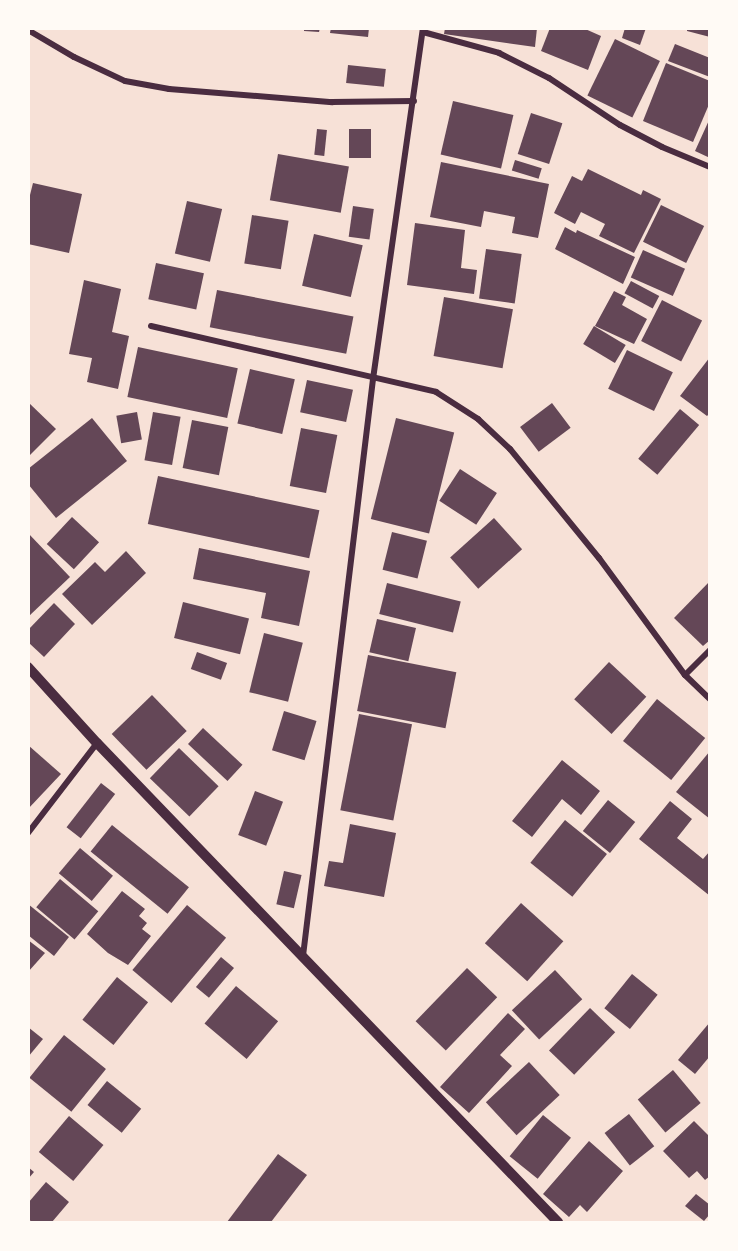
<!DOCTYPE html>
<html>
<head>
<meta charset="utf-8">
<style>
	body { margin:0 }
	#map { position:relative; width:738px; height:1251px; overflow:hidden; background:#f7e1d7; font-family:"PT Sans Narrow",sans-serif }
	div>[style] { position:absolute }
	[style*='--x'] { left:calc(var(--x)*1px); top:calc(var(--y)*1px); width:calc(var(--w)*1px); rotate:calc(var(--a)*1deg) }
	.building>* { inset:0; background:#644757; transform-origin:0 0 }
	.minor>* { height:6px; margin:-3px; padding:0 3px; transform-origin:3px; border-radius:3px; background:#4a2c40 }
	.tertiary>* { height:10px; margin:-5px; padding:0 5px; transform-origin:5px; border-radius:5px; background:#4a2c40 }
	span { translate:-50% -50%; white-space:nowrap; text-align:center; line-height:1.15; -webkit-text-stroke:6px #fffaf5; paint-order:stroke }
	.frame { position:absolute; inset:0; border:30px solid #fffaf5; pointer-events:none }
</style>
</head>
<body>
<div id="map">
	<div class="building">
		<div style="clip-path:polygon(304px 28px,320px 28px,319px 32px,304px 31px)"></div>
		<div style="clip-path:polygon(331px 28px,369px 28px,368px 37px,330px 33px)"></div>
		<div style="clip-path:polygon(445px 28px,537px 28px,535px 47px,444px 34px)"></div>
		<div style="clip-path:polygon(550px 28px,583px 28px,601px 36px,588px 70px,541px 51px)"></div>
		<div style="clip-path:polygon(625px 28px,646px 28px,640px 45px,622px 38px)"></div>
		<div style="clip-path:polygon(687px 28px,710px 28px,710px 37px,687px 31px)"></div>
		<div style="left:615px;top:39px;width:50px;height:63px;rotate:26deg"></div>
		<div style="clip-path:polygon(675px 44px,710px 58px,710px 77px,668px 61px)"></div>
		<div style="clip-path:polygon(666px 63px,710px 81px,710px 102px,693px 142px,643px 121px)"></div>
		<div style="left:348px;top:65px;width:38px;height:18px;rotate:6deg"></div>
		<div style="left:453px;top:101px;width:62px;height:55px;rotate:13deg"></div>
		<div style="left:531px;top:113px;width:33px;height:43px;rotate:18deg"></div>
		<div style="clip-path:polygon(710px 118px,710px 158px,695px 151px)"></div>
		<div style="left:317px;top:129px;width:10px;height:26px;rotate:6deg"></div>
		<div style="left:349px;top:129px;width:22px;height:29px"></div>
		<div style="left:278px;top:154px;width:72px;height:47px;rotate:10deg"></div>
		<div style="left:515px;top:160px;width:28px;height:11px;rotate:17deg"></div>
		<div style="clip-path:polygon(441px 162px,549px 184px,538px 238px,512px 233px,515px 217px,484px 211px,481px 227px,430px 217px)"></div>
		<div style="clip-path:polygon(588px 169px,641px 195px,643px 190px,661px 199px,634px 253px,599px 236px,605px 224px,581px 212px,575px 224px,554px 213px,572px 176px,582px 181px)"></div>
		<div style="clip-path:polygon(33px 183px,82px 194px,69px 253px,28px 244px,28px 203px)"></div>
		<div style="left:187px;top:201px;width:36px;height:54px;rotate:13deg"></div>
		<div style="left:661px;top:205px;width:48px;height:41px;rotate:26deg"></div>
		<div style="left:353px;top:206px;width:21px;height:31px;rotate:8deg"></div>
		<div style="left:252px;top:215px;width:37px;height:49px;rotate:9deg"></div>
		<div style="clip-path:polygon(415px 223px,465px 230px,461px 268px,477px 270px,474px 294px,407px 285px)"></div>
		<div style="clip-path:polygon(565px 227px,576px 233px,577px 230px,635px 257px,623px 284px,555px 249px)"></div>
		<div style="left:314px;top:234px;width:50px;height:53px;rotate:13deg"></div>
		<div style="left:486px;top:249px;width:36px;height:50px;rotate:8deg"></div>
		<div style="left:643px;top:250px;width:46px;height:30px;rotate:24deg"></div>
		<div style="left:156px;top:263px;width:49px;height:37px;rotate:12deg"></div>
		<div style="clip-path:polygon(84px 280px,121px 289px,112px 332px,129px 336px,118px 389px,87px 382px,92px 358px,69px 354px)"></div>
		<div style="left:631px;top:281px;width:32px;height:14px;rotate:28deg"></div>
		<div style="left:217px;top:290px;width:139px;height:38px;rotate:11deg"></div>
		<div style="clip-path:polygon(614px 291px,626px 297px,622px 305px,647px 319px,634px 344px,595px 326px)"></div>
		<div style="left:444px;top:297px;width:70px;height:60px;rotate:10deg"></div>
		<div style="left:662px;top:300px;width:45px;height:46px;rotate:27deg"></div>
		<div style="left:594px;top:326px;width:37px;height:21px;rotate:31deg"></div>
		<div style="left:138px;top:347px;width:102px;height:51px;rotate:12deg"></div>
		<div style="left:627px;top:350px;width:51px;height:43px;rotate:26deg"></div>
		<div style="clip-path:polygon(710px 357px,710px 413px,707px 416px,680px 396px)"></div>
		<div style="left:250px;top:369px;width:46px;height:56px;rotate:13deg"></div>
		<div style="left:307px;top:380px;width:47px;height:33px;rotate:12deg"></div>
		<div style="clip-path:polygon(28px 402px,56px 429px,28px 457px)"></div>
		<div style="left:552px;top:403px;width:31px;height:40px;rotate:53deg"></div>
		<div style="left:680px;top:409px;width:25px;height:65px;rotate:40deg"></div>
		<div style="left:137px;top:412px;width:28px;height:21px;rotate:80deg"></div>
		<div style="left:153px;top:412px;width:28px;height:49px;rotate:10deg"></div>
		<div style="clip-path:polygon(92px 418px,127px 461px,56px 518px,28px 484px,28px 469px)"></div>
		<div style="left:396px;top:418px;width:60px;height:104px;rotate:14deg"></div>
		<div style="left:192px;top:420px;width:37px;height:49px;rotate:11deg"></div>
		<div style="left:301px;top:428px;width:37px;height:59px;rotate:11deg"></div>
		<div style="left:460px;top:469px;width:44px;height:38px;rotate:33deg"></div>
		<div style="left:158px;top:476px;width:165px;height:49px;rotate:12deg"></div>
		<div style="left:72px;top:517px;width:37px;height:37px;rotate:43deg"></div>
		<div style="left:494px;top:518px;width:42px;height:59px;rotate:48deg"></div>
		<div style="left:392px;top:532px;width:36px;height:39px;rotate:14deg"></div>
		<div style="clip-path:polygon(28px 533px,70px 577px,28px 617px)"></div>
		<div style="clip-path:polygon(199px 548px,310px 571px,299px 626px,261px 618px,266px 593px,193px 579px)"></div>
		<div style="clip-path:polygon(126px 551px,146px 573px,92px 625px,62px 594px,95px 562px,105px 572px)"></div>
		<div style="clip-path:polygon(710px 581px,710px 640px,703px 646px,674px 618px)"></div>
		<div style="left:387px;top:583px;width:76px;height:32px;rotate:14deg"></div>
		<div style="left:183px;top:602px;width:68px;height:37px;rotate:14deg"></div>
		<div style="clip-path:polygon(54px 603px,75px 624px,44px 657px,28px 642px,28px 630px)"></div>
		<div style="left:377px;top:619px;width:40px;height:34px;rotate:13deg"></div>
		<div style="left:264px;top:633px;width:40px;height:61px;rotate:14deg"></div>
		<div style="left:197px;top:652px;width:32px;height:18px;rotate:20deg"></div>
		<div style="left:368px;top:655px;width:90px;height:57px;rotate:11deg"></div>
		<div style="left:609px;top:662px;width:51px;height:51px;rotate:43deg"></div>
		<div style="left:152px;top:695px;width:50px;height:56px;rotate:46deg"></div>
		<div style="left:657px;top:699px;width:62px;height:54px;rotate:39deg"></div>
		<div style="left:284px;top:711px;width:34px;height:41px;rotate:17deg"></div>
		<div style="left:359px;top:714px;width:54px;height:98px;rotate:11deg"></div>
		<div style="left:203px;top:728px;width:54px;height:22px;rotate:43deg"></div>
		<div style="clip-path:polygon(28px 745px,61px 774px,28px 809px)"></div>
		<div style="left:179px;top:748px;width:55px;height:42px;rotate:44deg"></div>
		<div style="clip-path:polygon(710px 751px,710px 819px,676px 792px)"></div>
		<div style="clip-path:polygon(562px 760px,600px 791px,581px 815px,562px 799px,532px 837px,512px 821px)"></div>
		<div style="left:101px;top:783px;width:18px;height:56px;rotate:38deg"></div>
		<div style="left:255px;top:791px;width:30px;height:47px;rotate:21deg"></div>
		<div style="left:608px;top:800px;width:35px;height:40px;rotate:39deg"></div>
		<div style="clip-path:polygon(670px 801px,692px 819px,677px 838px,703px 859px,710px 851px,710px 896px,639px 839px)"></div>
		<div style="left:565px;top:820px;width:54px;height:55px;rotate:39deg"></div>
		<div style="clip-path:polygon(350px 824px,396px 833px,384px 897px,324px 886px,329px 861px,343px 863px)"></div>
		<div style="left:112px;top:825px;width:99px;height:34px;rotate:39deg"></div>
		<div style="left:80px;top:848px;width:43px;height:33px;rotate:40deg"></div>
		<div style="left:284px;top:871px;width:18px;height:34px;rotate:13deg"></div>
		<div style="left:60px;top:879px;width:50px;height:37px;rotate:40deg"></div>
		<div style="clip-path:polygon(122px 891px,145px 909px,139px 916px,147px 923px,142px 929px,151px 936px,128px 965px,108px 953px,87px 934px)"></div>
		<div style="left:521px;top:903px;width:57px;height:54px;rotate:42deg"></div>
		<div style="clip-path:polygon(28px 904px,69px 937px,54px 956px,28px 935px)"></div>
		<div style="left:187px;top:905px;width:51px;height:85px;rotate:40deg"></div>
		<div style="clip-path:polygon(28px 940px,45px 953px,28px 972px)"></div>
		<div style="left:221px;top:957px;width:17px;height:39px;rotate:40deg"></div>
		<div style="left:467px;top:968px;width:42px;height:74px;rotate:44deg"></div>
		<div style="left:555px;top:970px;width:40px;height:59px;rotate:47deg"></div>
		<div style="left:632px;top:974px;width:33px;height:44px;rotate:39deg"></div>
		<div style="left:117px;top:977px;width:40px;height:55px;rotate:39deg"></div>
		<div style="left:236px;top:986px;width:55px;height:49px;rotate:40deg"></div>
		<div style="left:590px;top:1008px;width:35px;height:59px;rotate:44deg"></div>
		<div style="clip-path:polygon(508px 1013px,525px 1029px,500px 1055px,512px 1066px,469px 1113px,440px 1087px)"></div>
		<div style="clip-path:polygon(710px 1022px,710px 1056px,695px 1074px,678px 1060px)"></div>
		<div style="clip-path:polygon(28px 1027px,43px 1039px,28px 1057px)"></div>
		<div style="left:64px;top:1035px;width:54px;height:55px;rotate:39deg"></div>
		<div style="left:529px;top:1062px;width:45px;height:59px;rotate:47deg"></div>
		<div style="left:673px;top:1070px;width:43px;height:46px;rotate:50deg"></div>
		<div style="left:107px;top:1081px;width:44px;height:31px;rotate:39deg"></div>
		<div style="left:629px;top:1114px;width:41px;height:31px;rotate:52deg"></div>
		<div style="left:543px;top:1115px;width:36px;height:53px;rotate:39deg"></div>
		<div style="left:69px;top:1116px;width:45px;height:47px;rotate:40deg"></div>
		<div style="clip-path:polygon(694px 1121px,710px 1137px,710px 1176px,705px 1180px,697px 1171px,689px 1178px,663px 1151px)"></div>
		<div style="clip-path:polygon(589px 1141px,623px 1171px,587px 1212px,580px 1205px,569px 1217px,543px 1194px)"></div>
		<div style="clip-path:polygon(278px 1154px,307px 1175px,271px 1222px,227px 1222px)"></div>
		<div style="clip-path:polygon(28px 1167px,34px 1172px,28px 1179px)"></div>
		<div style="clip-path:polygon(46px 1182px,69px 1202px,52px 1222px,32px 1222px,28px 1219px,28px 1203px)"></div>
		<div style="clip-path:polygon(696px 1194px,710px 1205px,710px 1214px,704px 1221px,685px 1206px)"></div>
	</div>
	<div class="minor">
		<div style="--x:28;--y:30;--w:53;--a:30.4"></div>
		<div style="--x:74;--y:57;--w:56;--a:25.2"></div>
		<div style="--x:125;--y:81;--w:45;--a:10.3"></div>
		<div style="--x:169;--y:89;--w:164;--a:4.6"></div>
		<div style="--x:332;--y:102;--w:82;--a:-0.7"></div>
		<div style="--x:423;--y:32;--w:79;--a:15.4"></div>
		<div style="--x:499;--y:53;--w:56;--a:26.6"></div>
		<div style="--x:549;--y:78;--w:85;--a:33.5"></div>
		<div style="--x:620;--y:125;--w:47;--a:27.6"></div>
		<div style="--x:662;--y:147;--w:52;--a:22.6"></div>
		<div style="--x:151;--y:326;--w:293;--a:13"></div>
		<div style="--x:436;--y:392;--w:50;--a:32.7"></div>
		<div style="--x:478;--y:419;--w:44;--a:43.2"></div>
		<div style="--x:510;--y:449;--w:141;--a:50.8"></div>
		<div style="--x:599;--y:558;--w:145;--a:53.7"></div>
		<div style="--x:685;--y:675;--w:35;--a:44"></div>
		<div style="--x:685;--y:675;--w:35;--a:-45"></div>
		<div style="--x:28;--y:833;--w:113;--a:-52.5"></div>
		<div style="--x:303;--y:956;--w:581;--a:-83.08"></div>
		<div style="--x:373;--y:379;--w:355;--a:-81.9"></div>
	</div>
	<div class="tertiary">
		<div style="--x:28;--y:667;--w:103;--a:47.8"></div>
		<div style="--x:97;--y:743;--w:665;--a:46.1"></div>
	</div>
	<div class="frame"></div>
</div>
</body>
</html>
